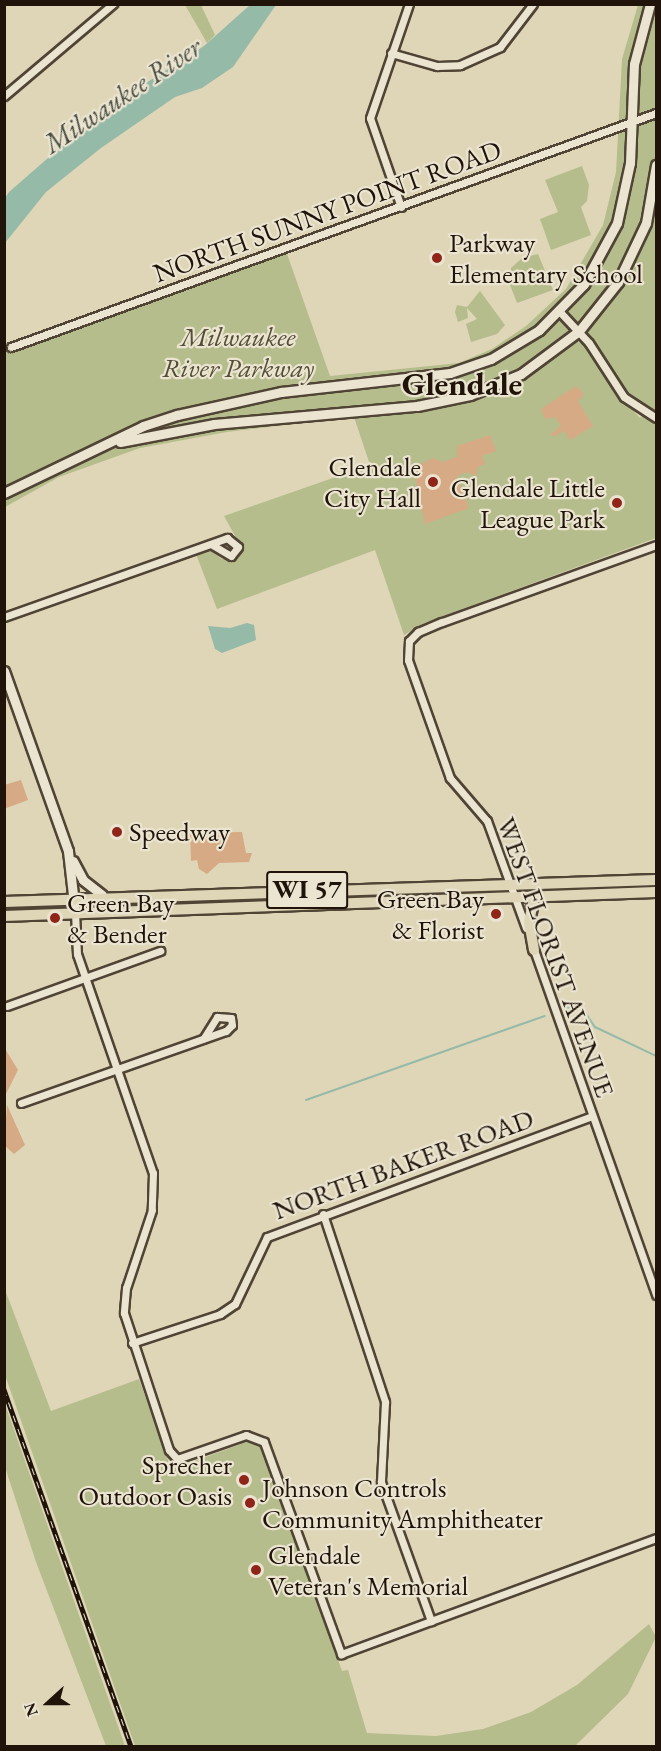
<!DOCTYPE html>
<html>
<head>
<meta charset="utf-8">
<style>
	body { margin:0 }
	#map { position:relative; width:661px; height:1751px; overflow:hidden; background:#dfd6b8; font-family:"EB Garamond",serif }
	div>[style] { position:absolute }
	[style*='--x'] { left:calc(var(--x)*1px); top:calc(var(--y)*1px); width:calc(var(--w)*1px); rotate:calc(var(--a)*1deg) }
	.green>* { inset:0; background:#b6bd8c }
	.water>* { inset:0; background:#95baa8 }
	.stream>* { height:2px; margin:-1px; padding:0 1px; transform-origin:1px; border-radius:1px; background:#95baa8 }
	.building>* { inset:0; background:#d6aa84 }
	.roads { filter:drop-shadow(2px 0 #504435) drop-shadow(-2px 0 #504435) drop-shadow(0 2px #504435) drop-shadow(0 -2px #504435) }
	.minor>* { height:7px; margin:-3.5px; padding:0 3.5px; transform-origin:3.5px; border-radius:3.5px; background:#eae4d1 }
	.tertiary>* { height:9px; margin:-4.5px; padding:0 4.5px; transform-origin:4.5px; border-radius:4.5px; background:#eae4d1 }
	.primary>* { height:10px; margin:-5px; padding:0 5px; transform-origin:5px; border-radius:5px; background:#dfd6b8 }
	.rail>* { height:4.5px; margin-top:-2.25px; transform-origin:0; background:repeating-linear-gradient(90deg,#eae4d1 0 7px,#201309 0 14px); box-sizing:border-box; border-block:2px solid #201309 }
	.dots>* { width:16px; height:16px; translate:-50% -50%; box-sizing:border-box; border:3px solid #eae4d1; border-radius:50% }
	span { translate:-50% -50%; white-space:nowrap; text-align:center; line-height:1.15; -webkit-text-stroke:4.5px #eae4d1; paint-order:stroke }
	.shield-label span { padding:2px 4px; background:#eae4d1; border:2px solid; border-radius:4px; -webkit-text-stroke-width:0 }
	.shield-label { font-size:26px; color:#201309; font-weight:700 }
	.street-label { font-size:27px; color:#201309 }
	.poi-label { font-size:27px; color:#201309 }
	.left { translate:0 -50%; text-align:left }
	.right { translate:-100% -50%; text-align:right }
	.park-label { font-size:27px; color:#544e37; font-style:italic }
	.water-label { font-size:28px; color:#494d41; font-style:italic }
	.district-label { font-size:33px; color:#201309; font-weight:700 }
	.frame { position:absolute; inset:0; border:6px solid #201309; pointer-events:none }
	.north { position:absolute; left:18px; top:1673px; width:60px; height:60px; -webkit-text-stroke:4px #eae4d1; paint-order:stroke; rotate:249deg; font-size:16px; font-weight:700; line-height:24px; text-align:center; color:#201309 }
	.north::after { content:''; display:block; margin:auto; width:21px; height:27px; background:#201309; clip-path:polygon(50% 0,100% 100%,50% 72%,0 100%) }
</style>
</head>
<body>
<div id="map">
	<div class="green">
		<div style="clip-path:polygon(185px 5px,201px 5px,215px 35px,207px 43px)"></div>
		<div style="clip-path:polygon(evenodd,638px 5px,656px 5px,656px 538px,424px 623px,404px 635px,375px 550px,217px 609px,196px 554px,209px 550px,222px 559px,234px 559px,239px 543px,224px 516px,370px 465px,354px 417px,227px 432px,140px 448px,59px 477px,5px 507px,4px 350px,286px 251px,330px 376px,459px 363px,492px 349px,526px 326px,566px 289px,603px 225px,616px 172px,622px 59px,638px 5px,586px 331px,618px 381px,634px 400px,649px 408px,640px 418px,613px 389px,587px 346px,576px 341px,586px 331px)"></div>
		<div style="clip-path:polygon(582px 166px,589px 185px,587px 201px,581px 207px,591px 235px,551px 250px,540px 219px,558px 212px,545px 180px)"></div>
		<div style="clip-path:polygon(538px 254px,553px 290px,517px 303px,510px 285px,511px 268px,522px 258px)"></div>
		<div style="clip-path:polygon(480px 291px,505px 325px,497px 334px,471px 342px,466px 324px,477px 319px,467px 308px,468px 318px,458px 322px,455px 312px,457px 305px,467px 307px)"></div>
		<div style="clip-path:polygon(4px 1287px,51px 1411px,139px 1379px,170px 1466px,181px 1466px,241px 1444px,240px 1440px,252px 1439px,262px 1447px,342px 1671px,348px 1670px,367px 1733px,436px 1736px,483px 1729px,531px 1712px,577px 1685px,649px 1624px,656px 1637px,628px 1694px,575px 1746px,135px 1746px,5px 1375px)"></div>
		<div style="clip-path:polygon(4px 1404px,5px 1404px,125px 1746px,106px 1746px,36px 1562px,5px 1467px)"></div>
	</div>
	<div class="water">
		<div style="clip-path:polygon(250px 5px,276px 5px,233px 67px,202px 88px,175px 97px,101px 148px,46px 192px,5px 243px,5px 198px,9px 192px,102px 111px,204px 46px)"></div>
		<div style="clip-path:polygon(247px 623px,254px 625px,256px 640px,222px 653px,215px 649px,208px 626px,230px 628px)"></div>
	</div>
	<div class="stream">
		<div style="--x:566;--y:1008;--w:14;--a:-12"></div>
		<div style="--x:580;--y:1005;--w:27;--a:56"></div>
		<div style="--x:595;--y:1027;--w:68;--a:25.4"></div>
		<div style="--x:306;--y:1100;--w:253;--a:-19.4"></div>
	</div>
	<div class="building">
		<div style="clip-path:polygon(576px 386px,584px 394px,578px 401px,593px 426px,570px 440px,564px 431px,553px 437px,551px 434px,561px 426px,555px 417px,545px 419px,541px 409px)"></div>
		<div style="clip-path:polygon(490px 435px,496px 451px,482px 456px,485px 464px,478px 467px,476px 476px,466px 472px,457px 476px,469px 508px,425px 524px,413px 468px,433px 458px,442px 462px,457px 457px,457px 446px)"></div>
		<div style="clip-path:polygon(21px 780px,28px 800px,4px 809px,4px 785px)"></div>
		<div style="clip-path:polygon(242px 832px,246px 853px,252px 853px,249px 862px,219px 863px,207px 874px,199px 869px,197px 860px,191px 861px,190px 833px)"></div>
		<div style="clip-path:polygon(4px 1047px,18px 1070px,4px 1098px)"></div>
		<div style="clip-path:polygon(7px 1105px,25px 1145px,14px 1154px,4px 1145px)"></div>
	</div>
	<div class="roads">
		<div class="minor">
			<div style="--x:391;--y:53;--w:48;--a:15.8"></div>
			<div style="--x:437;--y:66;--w:23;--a:-2"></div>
			<div style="--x:460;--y:65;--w:44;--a:-24.2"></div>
			<div style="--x:500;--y:47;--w:54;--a:-52.5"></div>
			<div style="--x:4;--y:96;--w:143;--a:-40.2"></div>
			<div style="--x:401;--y:207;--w:94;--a:-109.2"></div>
			<div style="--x:370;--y:118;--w:120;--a:-71.1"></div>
			<div style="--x:560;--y:312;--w:42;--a:46.9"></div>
			<div style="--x:589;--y:343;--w:64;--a:57.1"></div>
			<div style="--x:624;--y:397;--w:38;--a:33"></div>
			<div style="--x:11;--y:347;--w:686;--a:-19.94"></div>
			<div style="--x:4;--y:617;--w:237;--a:-19.5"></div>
			<div style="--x:227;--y:538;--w:14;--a:39"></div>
			<div style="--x:238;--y:547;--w:11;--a:128"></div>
			<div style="--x:231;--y:556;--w:23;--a:-149"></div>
			<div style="--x:75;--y:912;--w:42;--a:87.3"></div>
			<div style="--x:77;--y:954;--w:232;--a:70.9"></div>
			<div style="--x:153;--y:1173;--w:37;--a:92"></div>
			<div style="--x:152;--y:1210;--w:82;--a:108.4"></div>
			<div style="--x:126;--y:1288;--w:25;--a:95"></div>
			<div style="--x:124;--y:1313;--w:144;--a:71.8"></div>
			<div style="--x:169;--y:1450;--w:12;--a:48"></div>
			<div style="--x:177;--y:1459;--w:73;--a:-19.2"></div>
			<div style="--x:246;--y:1435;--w:19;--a:21"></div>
			<div style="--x:264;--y:1442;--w:226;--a:70"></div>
			<div style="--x:341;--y:1654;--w:336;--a:-20.2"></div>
			<div style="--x:526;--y:928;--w:114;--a:-110"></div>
			<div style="--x:487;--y:821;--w:57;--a:-130.7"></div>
			<div style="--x:450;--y:778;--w:125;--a:-109.6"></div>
			<div style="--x:408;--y:660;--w:19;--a:-87"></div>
			<div style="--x:409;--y:641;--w:13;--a:-45"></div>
			<div style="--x:418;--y:632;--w:26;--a:-23"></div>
			<div style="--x:442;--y:622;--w:227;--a:-19.8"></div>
			<div style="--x:533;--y:947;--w:369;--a:70.5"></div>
			<div style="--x:7;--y:1006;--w:163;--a:-19.8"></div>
			<div style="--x:21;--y:1103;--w:217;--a:-19.4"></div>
			<div style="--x:226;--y:1031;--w:8;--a:-45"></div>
			<div style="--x:232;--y:1025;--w:7;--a:-98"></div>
			<div style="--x:231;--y:1018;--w:14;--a:-176"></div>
			<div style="--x:217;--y:1017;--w:25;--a:122"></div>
			<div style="--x:323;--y:1214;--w:198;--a:71.7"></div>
			<div style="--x:385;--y:1402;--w:80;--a:92.9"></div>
			<div style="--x:381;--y:1482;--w:148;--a:70.2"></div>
			<div style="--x:132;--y:1343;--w:93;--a:-18.2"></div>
			<div style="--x:220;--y:1314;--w:18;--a:-34"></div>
			<div style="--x:235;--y:1304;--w:74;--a:-64.5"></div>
			<div style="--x:267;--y:1237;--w:347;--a:-20.4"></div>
		</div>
		<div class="tertiary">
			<div style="--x:120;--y:442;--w:96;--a:-10.8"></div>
			<div style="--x:214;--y:424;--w:204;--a:-5.1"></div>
			<div style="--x:417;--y:406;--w:54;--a:-11.7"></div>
			<div style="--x:470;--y:395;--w:55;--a:-22.4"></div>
			<div style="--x:521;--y:374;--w:72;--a:-36.6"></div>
			<div style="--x:579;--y:331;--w:63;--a:-51.5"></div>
			<div style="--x:618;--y:282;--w:65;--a:-64.6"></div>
			<div style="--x:646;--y:223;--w:59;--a:-80.2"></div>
			<div style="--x:4;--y:493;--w:154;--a:-25.7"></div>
			<div style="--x:143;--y:426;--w:36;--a:-18"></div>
			<div style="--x:177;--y:415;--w:107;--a:-12.5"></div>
			<div style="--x:281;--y:392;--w:170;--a:-6.4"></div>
			<div style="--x:450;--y:373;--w:43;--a:-18.9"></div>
			<div style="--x:491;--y:359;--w:56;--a:-31.1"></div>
			<div style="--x:539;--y:330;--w:64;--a:-45.6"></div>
			<div style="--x:584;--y:284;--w:69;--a:-61.6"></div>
			<div style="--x:617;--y:223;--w:61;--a:-77.8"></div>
			<div style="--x:630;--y:163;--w:99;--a:-87.7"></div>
			<div style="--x:634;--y:64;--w:62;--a:-75.1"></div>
			<div style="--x:4;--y:671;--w:191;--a:70.4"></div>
			<div style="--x:68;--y:851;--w:61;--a:83.5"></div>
			<div style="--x:73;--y:861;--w:21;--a:62"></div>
			<div style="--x:83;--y:880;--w:24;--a:38"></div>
		</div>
		<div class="primary">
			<div style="--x:4;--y:902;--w:652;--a:-1.93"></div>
			<div style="--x:4;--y:916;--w:652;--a:-2.11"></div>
			<div style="--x:534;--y:950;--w:29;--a:-100"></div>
			<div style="--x:529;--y:921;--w:22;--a:-77"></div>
		</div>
	</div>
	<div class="rail">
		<div style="--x:4;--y:1389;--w:379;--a:70.4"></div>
	</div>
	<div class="dots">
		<div style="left:437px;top:258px;background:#8f2418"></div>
		<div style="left:433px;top:482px;background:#8f2418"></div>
		<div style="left:617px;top:503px;background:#8f2418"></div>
		<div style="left:117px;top:832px;background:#8f2418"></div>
		<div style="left:496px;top:914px;background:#8f2418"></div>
		<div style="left:55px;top:918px;background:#8f2418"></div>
		<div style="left:244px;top:1480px;background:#8f2418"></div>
		<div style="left:250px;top:1503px;background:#8f2418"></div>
		<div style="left:256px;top:1570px;background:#8f2418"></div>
	</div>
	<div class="shield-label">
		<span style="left:307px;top:890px">WI 57</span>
	</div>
	<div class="street-label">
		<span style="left:327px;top:211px;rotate:-20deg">NORTH SUNNY POINT ROAD</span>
		<span style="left:556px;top:957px;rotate:70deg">WEST FLORIST AVENUE</span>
		<span style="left:403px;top:1164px;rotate:-20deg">NORTH BAKER ROAD</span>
	</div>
	<div class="poi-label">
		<span class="left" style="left:449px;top:258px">Parkway<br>Elementary School</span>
		<span class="right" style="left:421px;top:482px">Glendale<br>City Hall</span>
		<span class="right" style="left:605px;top:503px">Glendale Little<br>League Park</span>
		<span class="left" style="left:129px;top:832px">Speedway</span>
		<span class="right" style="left:484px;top:914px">Green Bay<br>&amp; Florist</span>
		<span class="left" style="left:67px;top:918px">Green Bay<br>&amp; Bender</span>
		<span class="right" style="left:232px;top:1480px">Sprecher<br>Outdoor Oasis</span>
		<span class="left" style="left:262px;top:1503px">Johnson Controls<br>Community Amphitheater</span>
		<span class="left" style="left:268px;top:1570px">Glendale<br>Veteran's Memorial</span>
	</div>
	<div class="park-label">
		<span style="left:238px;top:352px">Milwaukee<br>River Parkway</span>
	</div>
	<div class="water-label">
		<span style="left:122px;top:95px;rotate:-34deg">Milwaukee River</span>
	</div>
	<div class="district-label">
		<span style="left:462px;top:384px">Glendale</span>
	</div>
	<div class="frame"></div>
	<div class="north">N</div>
</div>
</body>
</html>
